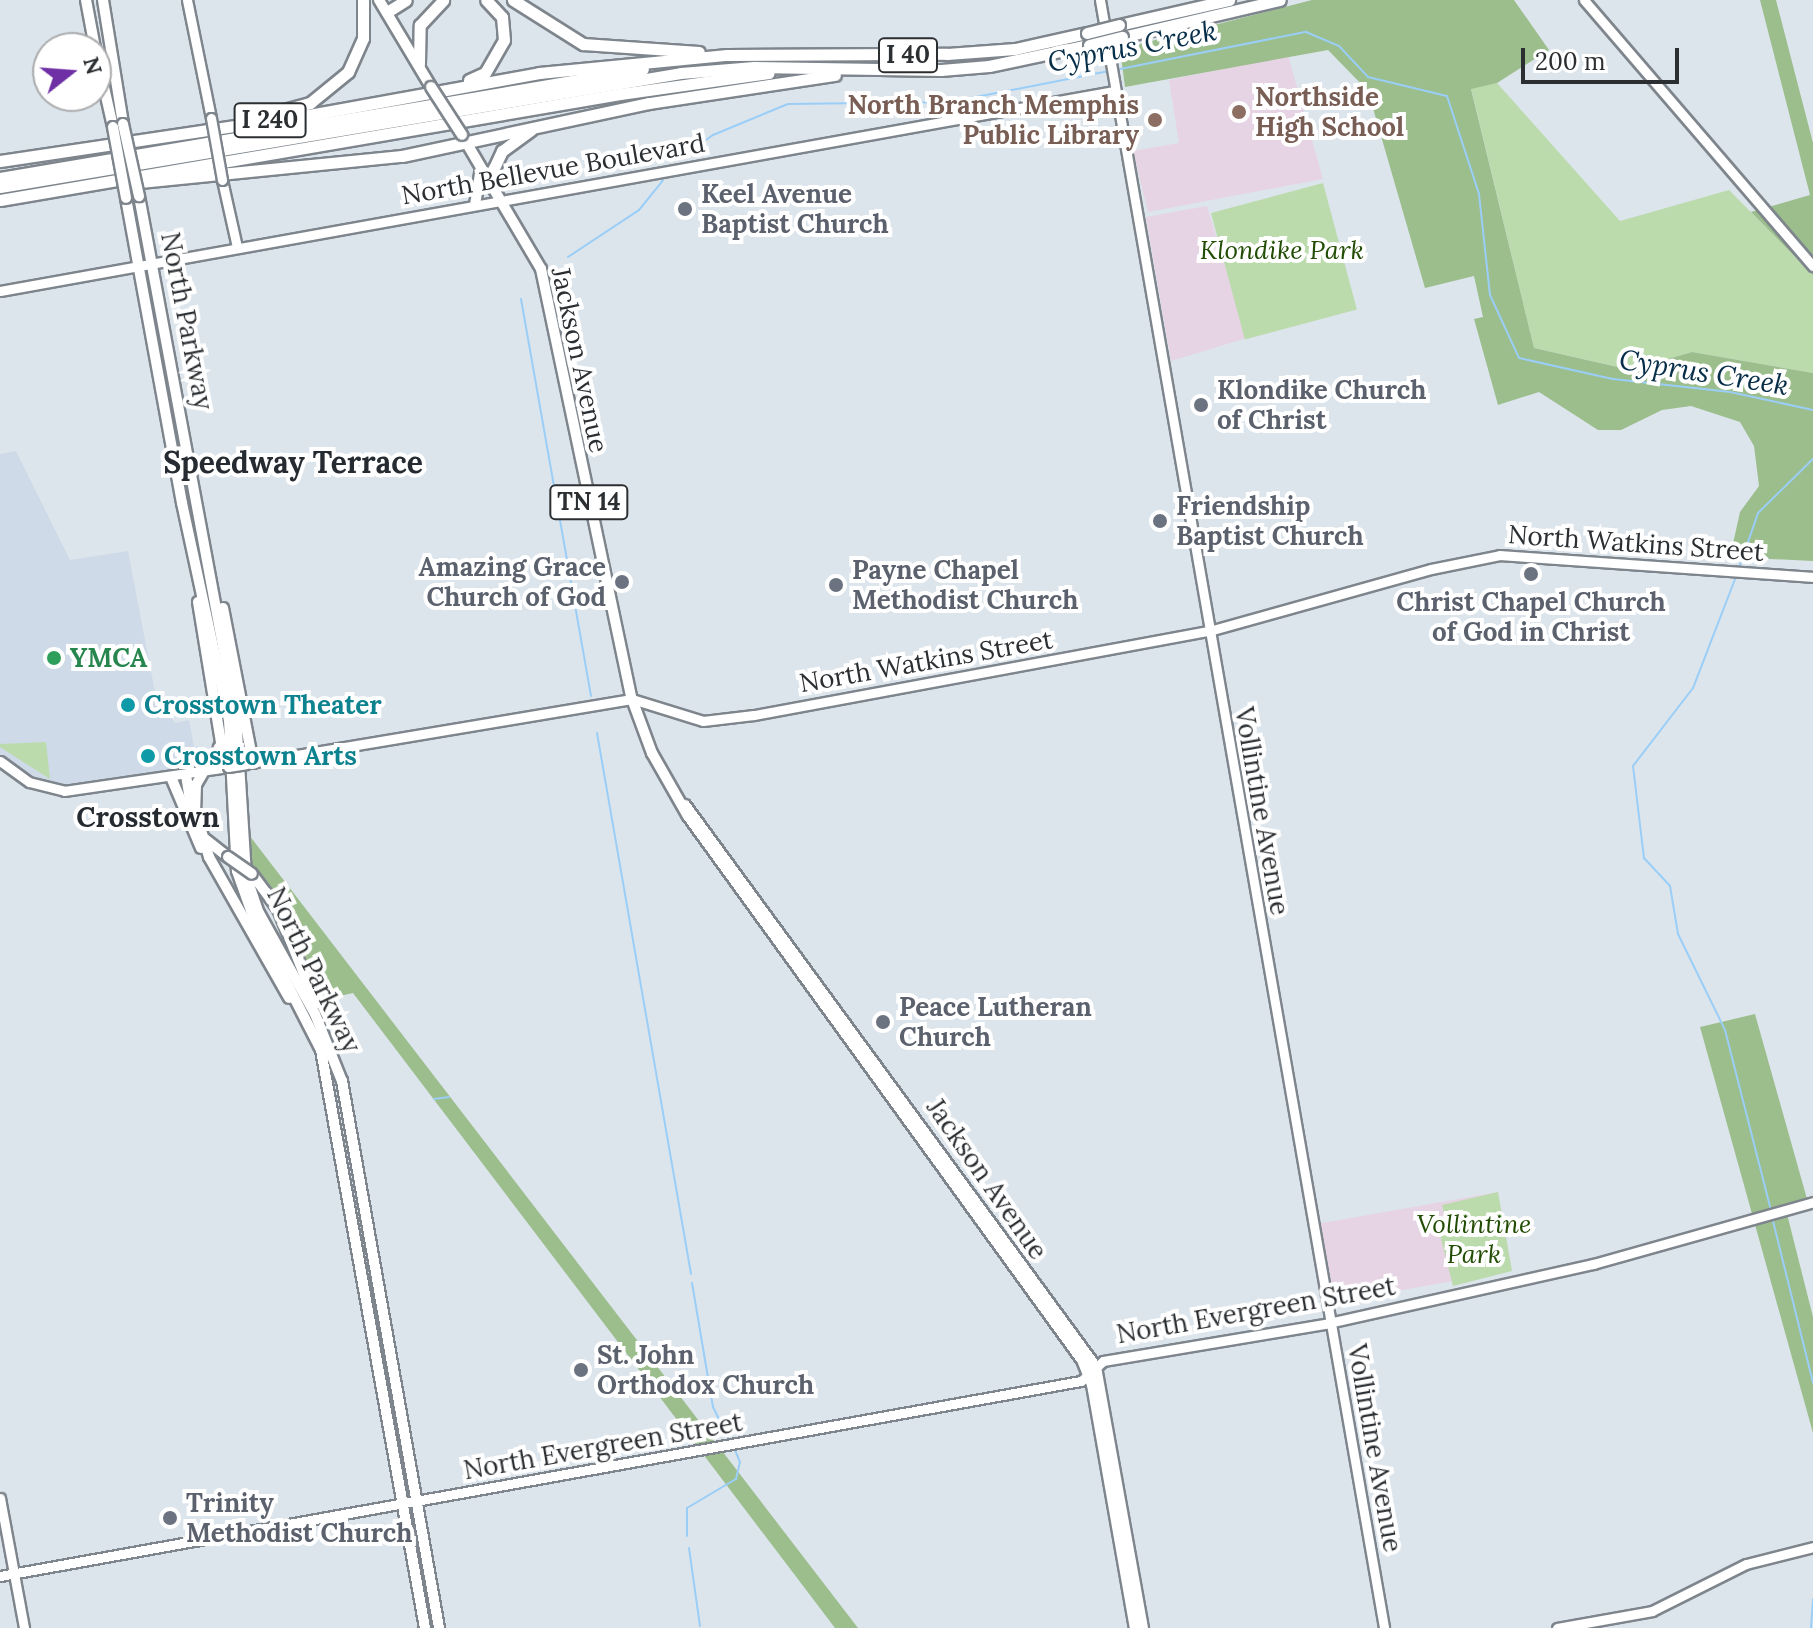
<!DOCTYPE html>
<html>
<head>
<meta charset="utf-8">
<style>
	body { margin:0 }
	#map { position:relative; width:1813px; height:1628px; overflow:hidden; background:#dde5ec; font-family:Lora,serif }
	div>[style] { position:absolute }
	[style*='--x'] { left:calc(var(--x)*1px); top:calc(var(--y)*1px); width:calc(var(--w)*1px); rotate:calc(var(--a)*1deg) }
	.built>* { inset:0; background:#cedae7 }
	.education>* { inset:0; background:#e6d4e4; transform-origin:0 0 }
	.green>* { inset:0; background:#bbdbad; transform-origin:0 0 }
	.forest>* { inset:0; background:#9bbe8c }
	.stream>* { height:2px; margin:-1px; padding:0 1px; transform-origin:1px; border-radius:1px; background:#9bcef7 }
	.roads { filter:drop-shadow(2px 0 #7e858c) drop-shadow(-2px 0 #7e858c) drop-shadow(0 2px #7e858c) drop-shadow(0 -2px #7e858c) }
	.secondary>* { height:9px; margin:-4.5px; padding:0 4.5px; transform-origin:4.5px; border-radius:4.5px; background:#fff }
	.primary>* { height:10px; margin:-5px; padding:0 5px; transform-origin:5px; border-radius:5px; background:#fff }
	.highway>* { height:11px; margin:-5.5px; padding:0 5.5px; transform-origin:5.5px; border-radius:5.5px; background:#fff }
	.bridges { filter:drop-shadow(2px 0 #7e858c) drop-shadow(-2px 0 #7e858c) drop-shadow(0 2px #7e858c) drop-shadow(0 -2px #7e858c) }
	.secondary-bridge>* { height:9px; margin:-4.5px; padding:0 4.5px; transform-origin:4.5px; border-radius:4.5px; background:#fff }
	.primary-bridge>* { height:10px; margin:-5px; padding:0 5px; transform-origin:5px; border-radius:5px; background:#fff }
	.highway-bridge>* { height:11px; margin:-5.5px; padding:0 5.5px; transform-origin:5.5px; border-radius:5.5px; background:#fff }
	.dots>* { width:22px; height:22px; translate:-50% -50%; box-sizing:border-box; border:4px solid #fff; border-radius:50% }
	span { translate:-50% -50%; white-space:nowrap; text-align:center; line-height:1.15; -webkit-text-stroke:8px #fff; paint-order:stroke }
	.shield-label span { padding:2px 6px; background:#fff; border:2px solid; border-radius:6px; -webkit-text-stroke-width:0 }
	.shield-label { font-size:24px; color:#2c2f32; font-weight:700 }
	.education-label { font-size:26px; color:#785e54; font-weight:700 }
	.left { translate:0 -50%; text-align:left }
	.right { translate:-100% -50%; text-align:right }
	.street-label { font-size:26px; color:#2c2f32 }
	.worship-label { font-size:26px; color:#5b616d; font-weight:700 }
	.park-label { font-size:26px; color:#224d04; font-style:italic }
	.leisure-label { font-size:26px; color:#27864d; font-weight:700 }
	.culture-label { font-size:26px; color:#0d838f; font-weight:700 }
	.water-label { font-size:28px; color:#062e49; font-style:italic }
	.neighbourhood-label { font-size:28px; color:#252b30; font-weight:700 }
	.quarter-label { font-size:30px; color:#252b30; font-weight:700 }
	.north { position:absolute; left:32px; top:32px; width:80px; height:80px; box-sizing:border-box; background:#fff; border:2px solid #abacad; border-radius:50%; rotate:73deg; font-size:22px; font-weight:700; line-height:32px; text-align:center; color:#2c2f32 }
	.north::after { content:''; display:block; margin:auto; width:28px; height:36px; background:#6f30a5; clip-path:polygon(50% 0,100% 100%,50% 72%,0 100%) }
	.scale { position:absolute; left:1521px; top:48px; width:158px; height:36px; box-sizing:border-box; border:4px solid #2c2f32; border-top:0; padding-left:10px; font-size:24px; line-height:28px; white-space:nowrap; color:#2c2f32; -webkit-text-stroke:6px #fff; paint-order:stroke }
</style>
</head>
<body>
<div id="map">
	<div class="built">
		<div style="clip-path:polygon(16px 451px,70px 560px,128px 551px,155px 692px,175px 723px,189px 720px,199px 772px,91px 791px,46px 788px,0 761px,0 454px)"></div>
	</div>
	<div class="education">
		<div style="clip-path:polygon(1288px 55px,1323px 179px,1148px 212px,1133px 151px,1179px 143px,1169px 80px)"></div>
		<div style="clip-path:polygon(1207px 206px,1247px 338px,1171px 361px,1146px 217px)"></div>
		<div style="left:1498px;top:1192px;width:80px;height:180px;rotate:80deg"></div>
	</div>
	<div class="green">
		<div style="clip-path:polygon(1497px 83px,1620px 221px,1729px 190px,1813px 275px,1813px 373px,1692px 352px,1632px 370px,1534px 348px,1471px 88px)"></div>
		<div style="left:1323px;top:183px;width:131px;height:116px;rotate:75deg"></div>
		<div style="clip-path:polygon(46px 742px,50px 779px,0 747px,0 744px)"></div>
		<div style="clip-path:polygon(1498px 1192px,1512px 1271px,1453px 1286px,1436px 1219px,1445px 1217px,1442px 1205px)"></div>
	</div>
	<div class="forest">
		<div style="clip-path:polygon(1312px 0,1514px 0,1549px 50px,1497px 83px,1471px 89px,1534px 348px,1631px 370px,1692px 352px,1813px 373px,1813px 561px,1730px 557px,1740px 512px,1759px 486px,1754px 446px,1740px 422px,1691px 406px,1662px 410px,1621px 430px,1598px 430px,1539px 392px,1498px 405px,1474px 319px,1483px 317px,1474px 276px,1425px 288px,1368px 91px,1328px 50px,1125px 87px,1120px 49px)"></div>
		<div style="clip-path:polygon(1760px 0,1776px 0,1813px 143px,1813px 275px,1751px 212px,1810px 195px)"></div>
		<div style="clip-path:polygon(249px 835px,858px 1628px,835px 1628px,353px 993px,322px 1000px,280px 933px,251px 864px)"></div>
		<div style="clip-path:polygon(1755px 1014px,1807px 1199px,1785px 1206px,1813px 1317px,1813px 1433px,1700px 1027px)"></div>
	</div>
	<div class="stream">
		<div style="--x:1115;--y:70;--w:195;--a:-11.3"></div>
		<div style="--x:1306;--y:32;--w:36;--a:23"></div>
		<div style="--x:1339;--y:46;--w:42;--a:46.9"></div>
		<div style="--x:1368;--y:77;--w:81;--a:13.5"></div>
		<div style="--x:1447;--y:96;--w:103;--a:71.9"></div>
		<div style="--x:1479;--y:194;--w:102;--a:83.8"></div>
		<div style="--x:1490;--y:295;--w:69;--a:65.3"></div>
		<div style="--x:1519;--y:358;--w:96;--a:12.6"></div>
		<div style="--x:1613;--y:379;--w:118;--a:6.3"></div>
		<div style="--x:1730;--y:392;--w:85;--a:12.2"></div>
		<div style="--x:679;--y:159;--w:42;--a:-35.2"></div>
		<div style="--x:713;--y:135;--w:81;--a:-22.5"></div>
		<div style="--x:788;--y:104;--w:162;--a:-0.7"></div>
		<div style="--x:950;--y:102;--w:162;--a:-11"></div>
		<div style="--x:568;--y:257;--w:85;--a:-33.5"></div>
		<div style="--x:639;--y:210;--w:38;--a:-51"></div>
		<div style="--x:521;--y:299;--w:403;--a:80"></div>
		<div style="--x:1739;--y:568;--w:58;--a:-70.9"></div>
		<div style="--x:1758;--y:513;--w:77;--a:-44.5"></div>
		<div style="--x:1737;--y:574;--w:122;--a:111.1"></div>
		<div style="--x:1693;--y:688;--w:98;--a:127.6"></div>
		<div style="--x:1633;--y:766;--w:93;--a:83.2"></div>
		<div style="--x:1644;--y:858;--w:38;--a:47"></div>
		<div style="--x:1670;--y:886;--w:49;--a:80.5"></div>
		<div style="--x:1678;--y:934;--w:107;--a:63.9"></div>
		<div style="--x:1725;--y:1030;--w:187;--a:75.7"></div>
		<div style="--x:597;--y:733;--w:549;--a:80.14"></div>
		<div style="--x:434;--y:1099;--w:15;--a:-8"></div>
		<div style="--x:1772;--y:1217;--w:171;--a:76.1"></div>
		<div style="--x:692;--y:1283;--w:126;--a:80.4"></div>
		<div style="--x:713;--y:1407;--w:37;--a:64"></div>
		<div style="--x:687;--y:1536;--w:28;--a:-90"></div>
		<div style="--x:687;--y:1508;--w:57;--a:-30.6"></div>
		<div style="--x:736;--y:1479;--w:17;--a:-77"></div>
		<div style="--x:740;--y:1462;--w:15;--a:-113"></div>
		<div style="--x:689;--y:1548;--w:79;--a:82"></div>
		<div style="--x:1811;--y:1628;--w:29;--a:-86"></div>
	</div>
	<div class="roads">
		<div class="secondary">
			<div style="--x:187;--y:0;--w:120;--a:78.5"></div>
			<div style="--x:1100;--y:0;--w:1653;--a:80.1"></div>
			<div style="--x:1584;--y:0;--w:351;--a:49.3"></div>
			<div style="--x:222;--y:180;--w:69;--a:77.4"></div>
			<div style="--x:0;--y:291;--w:1132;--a:-10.18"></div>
			<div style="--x:0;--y:761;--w:36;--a:36"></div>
			<div style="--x:29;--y:782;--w:36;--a:14"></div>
			<div style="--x:64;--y:791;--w:166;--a:-8.3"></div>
			<div style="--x:249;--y:763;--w:388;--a:-9.5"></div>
			<div style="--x:632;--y:699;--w:74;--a:17.2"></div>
			<div style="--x:703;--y:721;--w:51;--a:-6.7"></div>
			<div style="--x:754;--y:715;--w:463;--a:-10.5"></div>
			<div style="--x:1209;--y:631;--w:230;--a:-15.6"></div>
			<div style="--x:1431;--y:569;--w:70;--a:-11.5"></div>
			<div style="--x:1500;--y:555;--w:314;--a:4"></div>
			<div style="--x:0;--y:1498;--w:132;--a:79.5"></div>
			<div style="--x:0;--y:1576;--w:1098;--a:-10.23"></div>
			<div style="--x:1081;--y:1381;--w:30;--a:-42"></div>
			<div style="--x:1103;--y:1361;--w:229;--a:-9.5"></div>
			<div style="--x:1329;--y:1323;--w:271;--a:-12.6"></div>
			<div style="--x:1593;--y:1264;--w:229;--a:-15.7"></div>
			<div style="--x:1557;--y:1628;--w:97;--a:-10.1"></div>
			<div style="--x:1652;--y:1611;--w:105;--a:-26.6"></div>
			<div style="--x:1746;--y:1564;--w:69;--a:-14.2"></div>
		</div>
		<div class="primary">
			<div style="--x:86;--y:0;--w:49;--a:79.4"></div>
			<div style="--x:103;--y:0;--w:126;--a:80.8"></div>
			<div style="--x:379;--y:0;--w:101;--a:59.1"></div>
			<div style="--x:96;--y:52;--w:77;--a:77.2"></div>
			<div style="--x:463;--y:137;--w:153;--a:59.4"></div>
			<div style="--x:541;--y:269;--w:440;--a:78.1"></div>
			<div style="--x:632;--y:699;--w:58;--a:69.7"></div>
			<div style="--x:652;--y:753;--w:73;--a:60.3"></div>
			<div style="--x:688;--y:816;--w:672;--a:54.09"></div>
			<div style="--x:1082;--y:1360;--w:27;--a:68"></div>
			<div style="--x:1092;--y:1385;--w:247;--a:80"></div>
			<div style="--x:139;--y:196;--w:529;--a:79.43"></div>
			<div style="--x:236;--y:716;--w:160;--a:86.4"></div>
			<div style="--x:246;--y:876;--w:39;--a:71"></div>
			<div style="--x:259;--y:913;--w:115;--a:61"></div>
			<div style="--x:315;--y:1014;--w:72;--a:68.1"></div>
			<div style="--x:342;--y:1081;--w:556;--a:79.94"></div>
			<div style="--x:126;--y:198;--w:310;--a:79.6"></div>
			<div style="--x:182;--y:503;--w:222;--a:77.8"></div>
			<div style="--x:229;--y:720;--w:151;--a:87"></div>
			<div style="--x:237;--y:871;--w:51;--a:70.5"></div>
			<div style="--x:254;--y:919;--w:147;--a:62.9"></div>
			<div style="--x:321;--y:1050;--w:587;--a:79.8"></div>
			<div style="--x:475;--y:205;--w:36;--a:-81"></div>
			<div style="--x:198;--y:602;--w:167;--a:80.7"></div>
			<div style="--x:223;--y:608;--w:158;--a:79"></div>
			<div style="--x:215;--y:769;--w:22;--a:-80"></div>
			<div style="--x:204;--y:771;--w:16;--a:120"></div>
			<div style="--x:196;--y:785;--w:25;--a:92"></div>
			<div style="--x:195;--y:810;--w:49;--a:73.4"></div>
			<div style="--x:209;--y:857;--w:162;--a:60.4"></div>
			<div style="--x:186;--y:775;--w:31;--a:81"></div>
			<div style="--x:171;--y:777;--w:77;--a:67.1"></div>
			<div style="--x:685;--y:805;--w:696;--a:53.82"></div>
			<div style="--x:1096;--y:1367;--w:265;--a:79.8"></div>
			<div style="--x:205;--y:839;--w:29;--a:38"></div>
			<div style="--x:252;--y:874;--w:44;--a:53.4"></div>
			<div style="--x:278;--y:909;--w:102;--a:68.2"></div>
		</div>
		<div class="highway">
			<div style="--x:513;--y:0;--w:83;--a:32.2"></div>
			<div style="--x:583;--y:44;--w:116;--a:3.9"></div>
			<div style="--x:387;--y:12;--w:22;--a:-32"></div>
			<div style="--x:1119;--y:25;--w:113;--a:-12.8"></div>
			<div style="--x:1122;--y:37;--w:162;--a:-13.2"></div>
			<div style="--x:419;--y:64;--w:39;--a:-89"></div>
			<div style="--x:420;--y:25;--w:34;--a:-47"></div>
			<div style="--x:469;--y:80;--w:17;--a:-24"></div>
			<div style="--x:485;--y:73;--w:38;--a:-60"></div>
			<div style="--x:504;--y:40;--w:23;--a:-95"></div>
			<div style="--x:502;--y:17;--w:23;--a:-133"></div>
			<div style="--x:265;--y:115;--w:47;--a:-14.9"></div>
			<div style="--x:310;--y:103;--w:49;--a:-39.2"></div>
			<div style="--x:348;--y:72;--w:37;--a:-66"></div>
			<div style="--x:363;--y:38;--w:38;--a:-90"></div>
			<div style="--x:0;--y:161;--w:312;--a:-8.5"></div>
			<div style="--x:309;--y:115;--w:234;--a:-10.3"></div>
			<div style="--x:539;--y:73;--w:189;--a:-5.5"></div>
			<div style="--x:727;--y:55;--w:220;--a:-0.3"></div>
			<div style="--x:947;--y:54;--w:68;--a:-4.2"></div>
			<div style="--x:1015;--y:49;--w:74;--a:-12.5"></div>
			<div style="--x:0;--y:178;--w:652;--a:-9.62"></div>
			<div style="--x:130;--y:183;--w:273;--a:-5.7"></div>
			<div style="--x:402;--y:156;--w:253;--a:-12.1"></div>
			<div style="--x:649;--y:103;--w:188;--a:-8.6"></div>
			<div style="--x:0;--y:187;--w:690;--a:-9.5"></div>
			<div style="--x:681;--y:73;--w:73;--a:-4.7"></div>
			<div style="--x:754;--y:67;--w:187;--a:0.9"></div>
			<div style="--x:941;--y:70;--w:48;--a:-4.8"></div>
			<div style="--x:989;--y:66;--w:102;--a:-11.9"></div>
			<div style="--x:494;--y:188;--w:20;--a:-90"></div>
			<div style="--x:494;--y:168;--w:19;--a:-65"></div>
			<div style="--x:502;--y:151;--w:36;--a:-36"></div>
			<div style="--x:0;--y:200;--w:629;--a:-9.7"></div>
			<div style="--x:620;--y:94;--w:150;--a:-8"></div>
		</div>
	</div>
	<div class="bridges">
		<div class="secondary-bridge">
			<div style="--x:211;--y:118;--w:63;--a:79.9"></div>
			<div style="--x:228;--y:767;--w:18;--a:-9"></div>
		</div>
		<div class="primary-bridge">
			<div style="--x:431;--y:87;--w:57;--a:57.1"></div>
			<div style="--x:123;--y:124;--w:74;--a:77.5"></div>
			<div style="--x:113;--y:127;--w:72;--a:79.6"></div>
			<div style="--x:228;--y:857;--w:29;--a:35"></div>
		</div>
		<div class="highway-bridge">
			<div style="--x:1087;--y:33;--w:33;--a:-14"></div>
			<div style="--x:1089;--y:45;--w:34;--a:-14"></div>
		</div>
	</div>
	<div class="dots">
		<div style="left:1239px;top:112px;background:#8d6e63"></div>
		<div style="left:1155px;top:120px;background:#8d6e63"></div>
		<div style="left:685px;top:209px;background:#6b7280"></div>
		<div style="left:1201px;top:405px;background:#6b7280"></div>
		<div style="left:1160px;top:521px;background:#6b7280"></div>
		<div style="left:1531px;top:574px;background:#6b7280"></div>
		<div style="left:622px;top:582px;background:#6b7280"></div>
		<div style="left:836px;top:585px;background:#6b7280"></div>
		<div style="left:54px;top:658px;background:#2e9e5b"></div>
		<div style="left:128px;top:705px;background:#0f9aa8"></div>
		<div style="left:148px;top:756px;background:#0f9aa8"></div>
		<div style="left:883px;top:1022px;background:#6b7280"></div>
		<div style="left:581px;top:1370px;background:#6b7280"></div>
		<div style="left:170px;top:1518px;background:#6b7280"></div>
	</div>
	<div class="shield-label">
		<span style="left:908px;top:55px">I 40</span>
		<span style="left:270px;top:120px">I 240</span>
		<span style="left:589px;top:502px">TN 14</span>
	</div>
	<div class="education-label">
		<span class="left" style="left:1255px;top:112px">Northside<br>High School</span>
		<span class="right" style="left:1139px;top:120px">North Branch Memphis<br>Public Library</span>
	</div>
	<div class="street-label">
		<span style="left:553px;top:169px;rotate:-10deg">North Bellevue Boulevard</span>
		<span style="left:187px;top:321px;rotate:79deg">North Parkway</span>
		<span style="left:580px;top:360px;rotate:78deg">Jackson Avenue</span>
		<span style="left:1636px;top:543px;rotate:4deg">North Watkins Street</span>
		<span style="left:926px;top:661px;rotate:-10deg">North Watkins Street</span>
		<span style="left:1262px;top:811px;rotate:80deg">Vollintine Avenue</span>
		<span style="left:314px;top:970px;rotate:64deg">North Parkway</span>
		<span style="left:987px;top:1179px;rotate:55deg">Jackson Avenue</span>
		<span style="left:1256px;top:1310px;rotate:-10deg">North Evergreen Street</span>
		<span style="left:603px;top:1446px;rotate:-10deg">North Evergreen Street</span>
		<span style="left:1375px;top:1448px;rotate:80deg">Vollintine Avenue</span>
	</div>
	<div class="worship-label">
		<span class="left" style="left:701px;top:209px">Keel Avenue<br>Baptist Church</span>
		<span class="left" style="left:1217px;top:405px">Klondike Church<br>of Christ</span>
		<span class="left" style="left:1176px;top:521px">Friendship<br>Baptist Church</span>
		<span class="right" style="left:606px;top:582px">Amazing Grace<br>Church of God</span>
		<span class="left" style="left:852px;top:585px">Payne Chapel<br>Methodist Church</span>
		<span style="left:1531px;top:617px">Christ Chapel Church<br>of God in Christ</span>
		<span class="left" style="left:899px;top:1022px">Peace Lutheran<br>Church</span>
		<span class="left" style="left:597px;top:1370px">St. John<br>Orthodox Church</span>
		<span class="left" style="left:186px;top:1518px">Trinity<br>Methodist Church</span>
	</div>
	<div class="park-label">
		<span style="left:1282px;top:250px">Klondike Park</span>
		<span style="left:1474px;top:1239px">Vollintine<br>Park</span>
	</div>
	<div class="leisure-label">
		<span class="left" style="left:70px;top:658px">YMCA</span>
	</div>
	<div class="culture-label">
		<span class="left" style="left:144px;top:705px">Crosstown Theater</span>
		<span class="left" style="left:164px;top:756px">Crosstown Arts</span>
	</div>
	<div class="water-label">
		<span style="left:1132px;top:46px;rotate:-11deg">Cyprus Creek</span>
		<span style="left:1704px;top:372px;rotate:9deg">Cyprus Creek</span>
	</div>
	<div class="neighbourhood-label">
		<span style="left:148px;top:817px">Crosstown</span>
	</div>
	<div class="quarter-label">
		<span style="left:293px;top:462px">Speedway Terrace</span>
	</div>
	<div class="north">N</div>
	<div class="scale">200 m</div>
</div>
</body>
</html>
